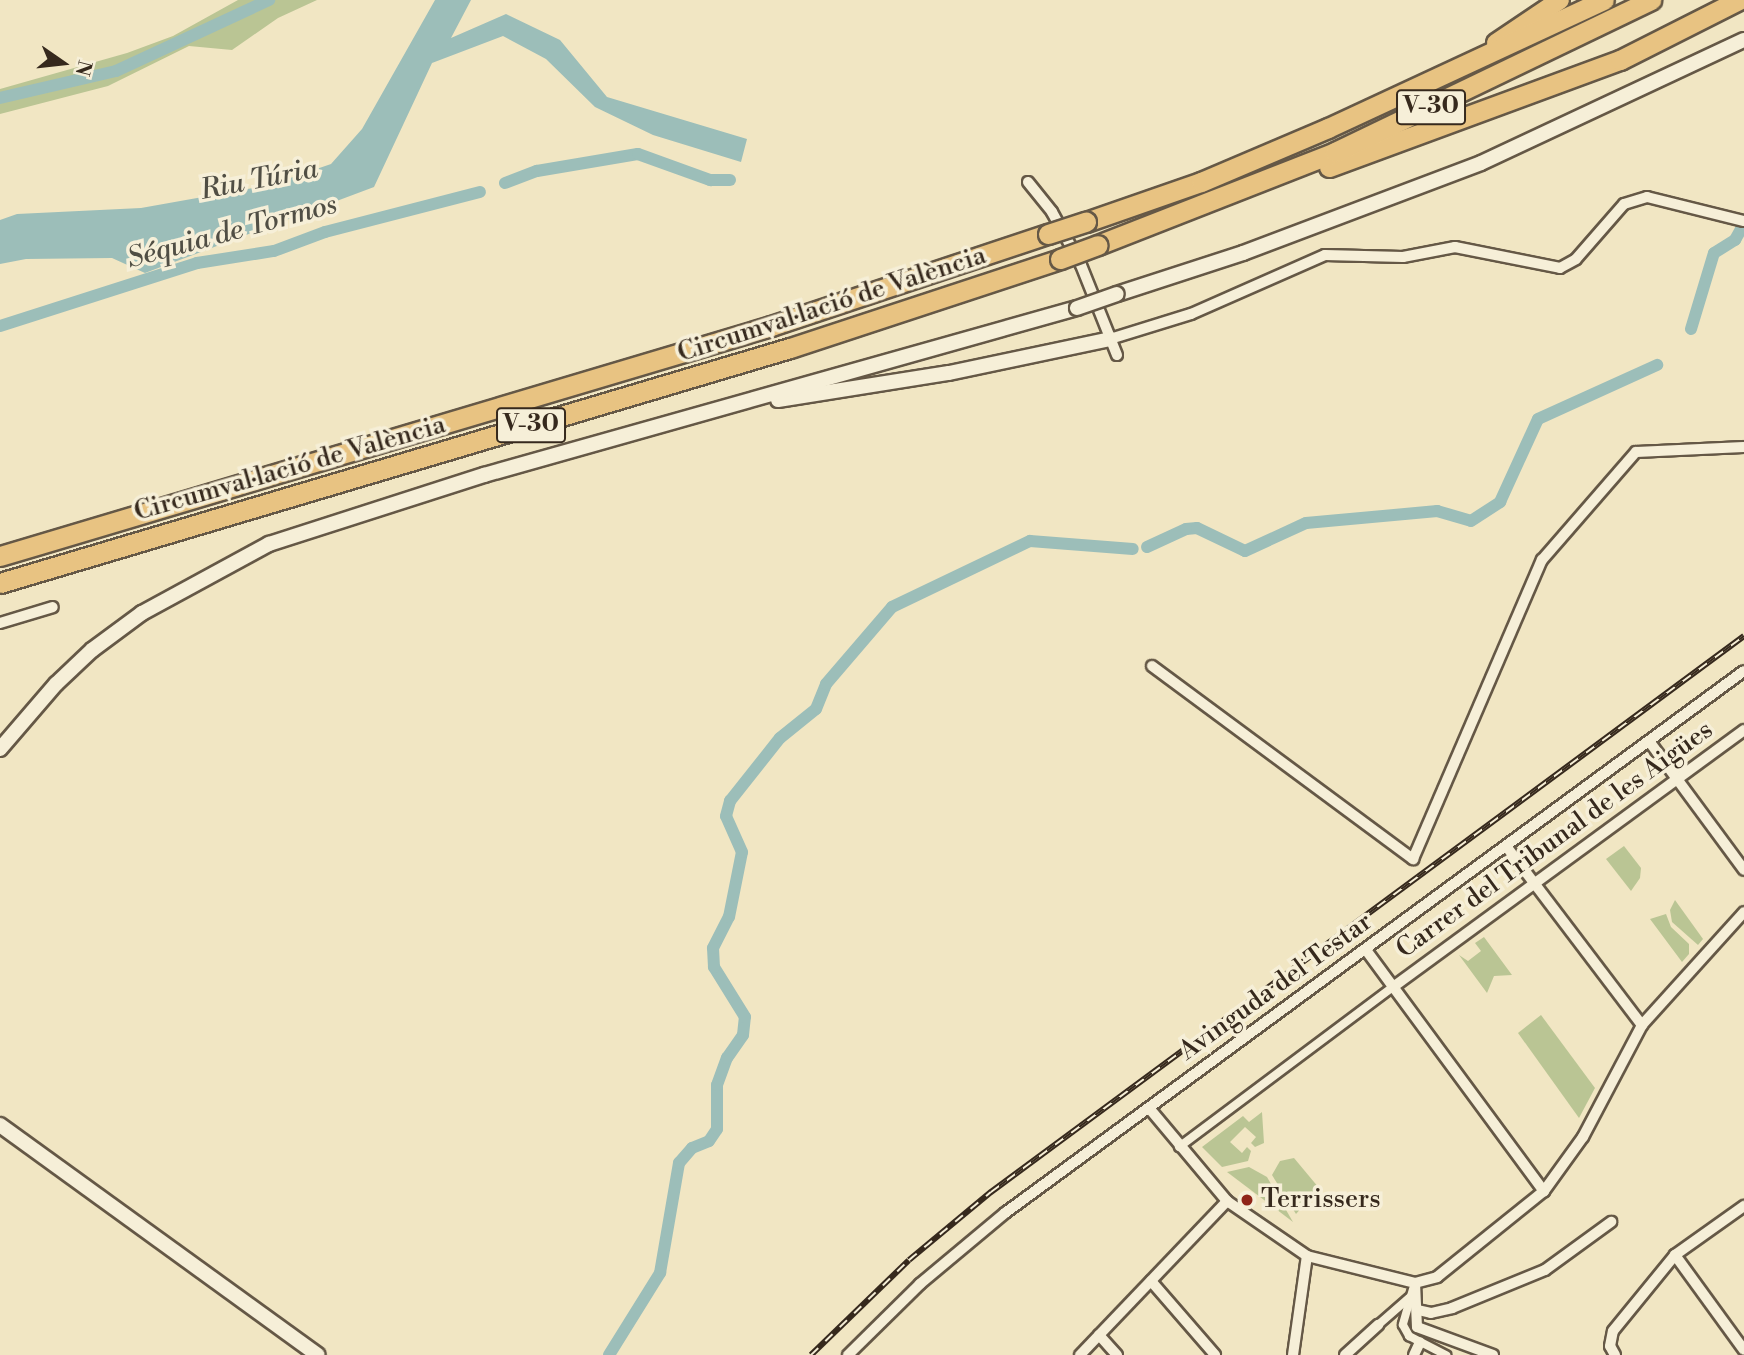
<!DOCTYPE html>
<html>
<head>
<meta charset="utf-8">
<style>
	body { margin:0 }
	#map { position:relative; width:1744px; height:1355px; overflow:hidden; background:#f1e6c3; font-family:"Libre Bodoni",serif }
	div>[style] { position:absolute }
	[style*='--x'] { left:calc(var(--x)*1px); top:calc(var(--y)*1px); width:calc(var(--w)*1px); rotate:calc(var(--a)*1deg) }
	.green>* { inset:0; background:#bac594 }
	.water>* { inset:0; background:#9cbeb9 }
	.canal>* { height:12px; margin:-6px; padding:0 6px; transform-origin:6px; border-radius:6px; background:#9cbeb9 }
	.roads { filter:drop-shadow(2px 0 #655846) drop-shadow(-2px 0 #655846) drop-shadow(0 2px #655846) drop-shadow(0 -2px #655846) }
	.pedestrian>* { height:8px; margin:-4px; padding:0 4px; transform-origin:4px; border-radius:4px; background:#f6efd8 }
	.minor>* { height:10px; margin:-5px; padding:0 5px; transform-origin:5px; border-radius:5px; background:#f6efd8 }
	.tertiary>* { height:14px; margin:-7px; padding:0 7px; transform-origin:7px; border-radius:7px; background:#f6efd8 }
	.trunk>* { height:18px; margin:-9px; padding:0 9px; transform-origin:9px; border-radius:9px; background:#e8c382 }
	.motorway>* { height:19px; margin:-9.5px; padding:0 9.5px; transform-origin:9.5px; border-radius:9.5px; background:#e8c382 }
	.rail>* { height:6px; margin-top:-3px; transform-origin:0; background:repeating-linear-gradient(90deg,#f6efd8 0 10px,#36291d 0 20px); box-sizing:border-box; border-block:2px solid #36291d }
	.bridges { filter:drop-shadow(2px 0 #655846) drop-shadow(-2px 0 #655846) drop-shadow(0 2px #655846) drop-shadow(0 -2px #655846) }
	.tertiary-bridge>* { height:14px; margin:-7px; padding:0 7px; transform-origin:7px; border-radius:7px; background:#f6efd8 }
	.motorway-bridge>* { height:19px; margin:-9.5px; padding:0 9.5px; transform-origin:9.5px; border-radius:9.5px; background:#e8c382 }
	.dots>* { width:19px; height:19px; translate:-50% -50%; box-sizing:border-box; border:4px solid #f6efd8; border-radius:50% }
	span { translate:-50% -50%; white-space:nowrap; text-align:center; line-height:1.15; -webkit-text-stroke:7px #f6efd8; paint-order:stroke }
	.shield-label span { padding:2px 5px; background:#f6efd8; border:2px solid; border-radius:5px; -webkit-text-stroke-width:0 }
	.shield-label { font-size:24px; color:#36291d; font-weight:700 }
	.street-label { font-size:26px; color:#36291d }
	.poi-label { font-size:26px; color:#36291d }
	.left { translate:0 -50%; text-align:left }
	.water-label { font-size:28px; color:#504e44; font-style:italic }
	.north { position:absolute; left:28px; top:28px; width:70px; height:70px; -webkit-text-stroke:5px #f6efd8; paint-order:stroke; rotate:104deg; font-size:19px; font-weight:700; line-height:28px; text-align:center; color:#36291d }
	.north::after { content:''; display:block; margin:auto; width:24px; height:32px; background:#36291d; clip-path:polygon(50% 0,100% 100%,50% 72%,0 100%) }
</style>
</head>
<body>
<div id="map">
	<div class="green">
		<div style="clip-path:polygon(238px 0,317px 0,278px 18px,232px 50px,189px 46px,108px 86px,0 114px,0 89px,127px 53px,173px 36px)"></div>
		<div style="clip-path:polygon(1624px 846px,1641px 868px,1640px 878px,1631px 891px,1606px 859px)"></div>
		<div style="clip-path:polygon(1675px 900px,1703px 939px,1698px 945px,1672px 922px,1670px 910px)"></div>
		<div style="clip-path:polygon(1666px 914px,1671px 927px,1689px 944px,1689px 954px,1682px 962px,1650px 919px)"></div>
		<div style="clip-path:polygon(1484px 937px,1512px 975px,1494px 976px,1487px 993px,1459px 955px,1468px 961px,1481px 951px,1475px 943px)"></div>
		<div style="clip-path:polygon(1541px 1015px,1595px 1088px,1579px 1118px,1518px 1033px)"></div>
		<div style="clip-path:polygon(1262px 1112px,1264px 1143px,1255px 1147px,1251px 1143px,1256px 1137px,1245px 1127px,1230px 1142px,1242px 1153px,1247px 1147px,1251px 1151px,1248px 1161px,1222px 1167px,1202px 1147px,1243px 1116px,1249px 1122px)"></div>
		<div style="clip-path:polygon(1294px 1158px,1319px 1188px,1296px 1214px,1272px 1175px,1280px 1161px)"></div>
		<div style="clip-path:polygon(1249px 1167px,1267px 1177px,1293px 1222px,1227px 1172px)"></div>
	</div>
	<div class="water">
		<div style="clip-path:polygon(435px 0,471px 0,451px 38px,506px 14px,560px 40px,607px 97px,747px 139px,741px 162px,653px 135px,595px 107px,546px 59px,503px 36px,432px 63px,374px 187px,145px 273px,112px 258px,26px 259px,0 264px,0 220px,17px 214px,141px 208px,270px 185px,331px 164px,362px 129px)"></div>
	</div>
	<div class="canal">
		<div style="--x:0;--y:98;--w:119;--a:-13.1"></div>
		<div style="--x:116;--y:71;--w:169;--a:-24.9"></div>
		<div style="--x:505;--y:183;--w:34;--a:-21"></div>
		<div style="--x:537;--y:171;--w:102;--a:-9.6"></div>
		<div style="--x:638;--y:154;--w:77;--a:19.9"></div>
		<div style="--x:710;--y:180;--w:20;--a:0"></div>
		<div style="--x:0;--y:326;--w:207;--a:-17.7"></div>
		<div style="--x:197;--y:263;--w:78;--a:-8.9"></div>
		<div style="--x:274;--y:251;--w:54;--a:-20.4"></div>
		<div style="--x:325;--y:232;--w:160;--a:-14.5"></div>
		<div style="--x:1691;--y:329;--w:79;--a:-73.2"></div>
		<div style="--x:1714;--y:253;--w:25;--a:-32"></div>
		<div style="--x:1735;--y:240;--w:18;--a:-61"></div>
		<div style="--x:1147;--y:547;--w:43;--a:-24.8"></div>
		<div style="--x:1186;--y:529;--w:11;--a:-5"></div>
		<div style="--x:1197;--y:528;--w:53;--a:25.6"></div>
		<div style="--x:1245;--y:551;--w:67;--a:-24.7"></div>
		<div style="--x:1306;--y:523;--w:132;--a:-5.2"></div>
		<div style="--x:1437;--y:511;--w:35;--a:16"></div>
		<div style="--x:1471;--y:521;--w:35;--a:-33"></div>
		<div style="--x:1500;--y:502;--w:91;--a:-65.4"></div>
		<div style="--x:1538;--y:419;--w:131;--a:-24.4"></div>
		<div style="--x:609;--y:1355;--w:97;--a:-58.1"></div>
		<div style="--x:660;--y:1273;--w:112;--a:-80.2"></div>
		<div style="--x:679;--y:1163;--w:20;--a:-49"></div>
		<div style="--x:692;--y:1148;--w:18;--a:-22"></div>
		<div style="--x:709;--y:1141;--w:14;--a:-56"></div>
		<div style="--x:717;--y:1129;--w:44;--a:-90"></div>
		<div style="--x:717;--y:1085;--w:29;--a:-70"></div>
		<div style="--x:727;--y:1058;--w:28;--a:-55"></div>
		<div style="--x:743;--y:1035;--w:18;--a:-84"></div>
		<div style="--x:745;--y:1017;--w:59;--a:-121.8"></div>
		<div style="--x:714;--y:967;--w:19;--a:-93"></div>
		<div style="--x:713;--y:948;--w:35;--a:-63"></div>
		<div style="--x:729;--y:917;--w:66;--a:-78.7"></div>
		<div style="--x:742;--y:852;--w:39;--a:-114"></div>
		<div style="--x:726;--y:816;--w:16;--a:-75"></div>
		<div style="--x:730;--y:801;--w:80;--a:-51.6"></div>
		<div style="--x:780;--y:738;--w:46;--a:-38.9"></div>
		<div style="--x:816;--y:709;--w:27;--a:-68"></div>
		<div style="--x:826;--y:684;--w:101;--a:-49.4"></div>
		<div style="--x:892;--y:607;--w:153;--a:-25.6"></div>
		<div style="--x:1030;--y:541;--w:103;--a:4.4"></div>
	</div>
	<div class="roads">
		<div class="pedestrian">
			<div style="--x:1179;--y:1147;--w:267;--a:-36.8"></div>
			<div style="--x:1413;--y:1289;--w:37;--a:106"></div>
			<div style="--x:1403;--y:1325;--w:13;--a:61"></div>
			<div style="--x:1409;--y:1336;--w:42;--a:27.2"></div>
			<div style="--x:1378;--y:1325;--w:43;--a:-41.2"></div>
		</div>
		<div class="minor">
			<div style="--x:1028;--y:182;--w:38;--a:51"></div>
			<div style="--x:1052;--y:212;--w:60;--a:61.3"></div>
			<div style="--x:1081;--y:265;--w:97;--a:68.2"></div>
			<div style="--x:1110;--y:339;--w:85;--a:-17.2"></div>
			<div style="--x:1191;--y:314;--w:146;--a:-23.8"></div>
			<div style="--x:1325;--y:255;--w:78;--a:1.5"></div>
			<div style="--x:1403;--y:257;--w:53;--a:-10.9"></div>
			<div style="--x:1455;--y:247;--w:107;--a:11.3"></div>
			<div style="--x:1560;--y:268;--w:18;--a:-29"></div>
			<div style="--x:1576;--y:259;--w:73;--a:-48.9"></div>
			<div style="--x:1624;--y:204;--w:24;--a:-17"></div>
			<div style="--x:1647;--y:197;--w:100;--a:13.9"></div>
			<div style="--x:0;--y:623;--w:55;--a:-16.8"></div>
			<div style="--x:1152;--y:666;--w:325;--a:36.5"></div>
			<div style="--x:1413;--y:859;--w:326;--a:-66.7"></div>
			<div style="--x:1542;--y:560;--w:143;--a:-49"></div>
			<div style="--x:1636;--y:452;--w:108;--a:-2.7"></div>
			<div style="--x:1649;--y:741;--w:160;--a:53.6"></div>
			<div style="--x:1506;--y:846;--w:225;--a:52.8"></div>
			<div style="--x:1366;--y:950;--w:300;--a:53.6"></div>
			<div style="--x:1393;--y:987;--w:435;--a:-36.2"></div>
			<div style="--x:1149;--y:1108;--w:121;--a:50"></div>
			<div style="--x:1227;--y:1201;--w:97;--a:34.5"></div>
			<div style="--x:1307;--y:1256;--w:111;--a:14"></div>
			<div style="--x:1415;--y:1283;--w:23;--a:-15"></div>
			<div style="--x:1437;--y:1277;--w:137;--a:-38.8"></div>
			<div style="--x:1544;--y:1191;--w:67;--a:-54.2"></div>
			<div style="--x:1583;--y:1137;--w:127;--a:-62.2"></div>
			<div style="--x:1642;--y:1025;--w:152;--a:-47.9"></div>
			<div style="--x:1675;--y:1255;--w:117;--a:54"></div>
			<div style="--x:1151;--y:1281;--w:98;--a:49.1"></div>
			<div style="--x:1415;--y:1283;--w:44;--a:87.4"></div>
			<div style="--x:1417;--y:1327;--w:81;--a:20.2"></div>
			<div style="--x:1418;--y:1310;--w:13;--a:13"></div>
			<div style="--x:1431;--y:1313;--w:22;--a:-13"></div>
			<div style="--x:1452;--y:1308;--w:100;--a:-22.2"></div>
			<div style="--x:1545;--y:1270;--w:82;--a:-36"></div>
			<div style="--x:1099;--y:1335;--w:27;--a:48"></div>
			<div style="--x:848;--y:1355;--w:101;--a:-44.6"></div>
			<div style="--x:920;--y:1284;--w:111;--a:-39.9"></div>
			<div style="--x:1005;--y:1213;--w:916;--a:-36.26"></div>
			<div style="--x:1080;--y:1355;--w:213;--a:-46.3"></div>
			<div style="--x:1293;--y:1355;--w:100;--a:-82"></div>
			<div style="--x:1345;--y:1355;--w:45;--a:-42.3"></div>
			<div style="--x:1414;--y:1355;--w:14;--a:-65"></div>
			<div style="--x:1615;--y:1355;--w:10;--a:-119"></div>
			<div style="--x:1610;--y:1346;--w:15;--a:-79"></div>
			<div style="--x:1613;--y:1331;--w:98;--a:-50.8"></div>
			<div style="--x:1675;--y:1255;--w:85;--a:-35.4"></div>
		</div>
		<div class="tertiary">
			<div style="--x:1117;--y:294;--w:133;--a:-18"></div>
			<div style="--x:1243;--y:253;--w:254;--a:-20.7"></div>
			<div style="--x:1481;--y:163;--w:290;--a:-25.1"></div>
			<div style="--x:778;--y:400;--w:173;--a:-9"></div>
			<div style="--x:949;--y:373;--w:165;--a:-11.9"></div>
			<div style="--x:0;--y:749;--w:86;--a:-49.3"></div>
			<div style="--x:56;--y:684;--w:50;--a:-43.4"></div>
			<div style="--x:92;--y:650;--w:62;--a:-36.5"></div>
			<div style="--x:142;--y:613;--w:145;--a:-28.5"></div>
			<div style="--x:269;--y:544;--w:226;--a:-17.8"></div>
			<div style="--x:484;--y:475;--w:616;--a:-15.73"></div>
			<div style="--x:0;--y:1125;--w:392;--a:35.9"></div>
		</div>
		<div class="trunk">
			<div style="--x:1496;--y:43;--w:77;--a:-33.9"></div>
		</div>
		<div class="motorway">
			<div style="--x:1329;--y:167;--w:310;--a:-20.2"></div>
			<div style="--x:1620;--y:60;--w:133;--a:-26.8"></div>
			<div style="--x:1086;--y:222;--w:122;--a:-19.2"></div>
			<div style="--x:1201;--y:182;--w:138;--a:-23"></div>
			<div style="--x:1328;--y:128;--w:304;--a:-24.9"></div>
			<div style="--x:1098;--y:245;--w:255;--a:-21.4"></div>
			<div style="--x:1335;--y:152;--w:351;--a:-25.7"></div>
			<div style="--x:0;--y:556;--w:805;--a:-16.61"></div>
			<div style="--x:771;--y:326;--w:292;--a:-18.4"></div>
			<div style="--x:0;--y:583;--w:824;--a:-16.57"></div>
			<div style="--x:790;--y:348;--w:284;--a:-18.2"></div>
		</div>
	</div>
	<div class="rail">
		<div style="--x:811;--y:1355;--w:136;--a:-44.1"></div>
		<div style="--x:909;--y:1260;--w:107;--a:-39.7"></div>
		<div style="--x:991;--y:1192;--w:936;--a:-36.44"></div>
	</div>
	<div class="bridges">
		<div class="tertiary-bridge">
			<div style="--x:1077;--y:308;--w:42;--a:-19.3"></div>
		</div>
		<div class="motorway-bridge">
			<div style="--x:1048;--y:234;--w:40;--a:-18"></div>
			<div style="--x:1060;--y:259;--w:40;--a:-20.2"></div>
		</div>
	</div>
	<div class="dots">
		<div style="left:1247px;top:1200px;background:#8f2418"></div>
	</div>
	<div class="shield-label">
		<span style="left:1431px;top:107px">V-30</span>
		<span style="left:531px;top:425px">V-30</span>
	</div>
	<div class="street-label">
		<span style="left:832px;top:305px;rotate:-18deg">Circumval·lació de València</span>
		<span style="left:290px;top:469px;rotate:-16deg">Circumval·lació de València</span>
		<span style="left:1555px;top:840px;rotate:-36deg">Carrer del Tribunal de les Aigües</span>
		<span style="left:1276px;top:987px;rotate:-36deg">Avinguda del Testar</span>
	</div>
	<div class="poi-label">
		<span class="left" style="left:1261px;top:1200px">Terrissers</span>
	</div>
	<div class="water-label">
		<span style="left:259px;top:180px;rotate:-11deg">Riu Túria</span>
		<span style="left:232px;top:232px;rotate:-15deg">Séquia de Tormos</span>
	</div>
	<div class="north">N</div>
</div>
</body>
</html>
